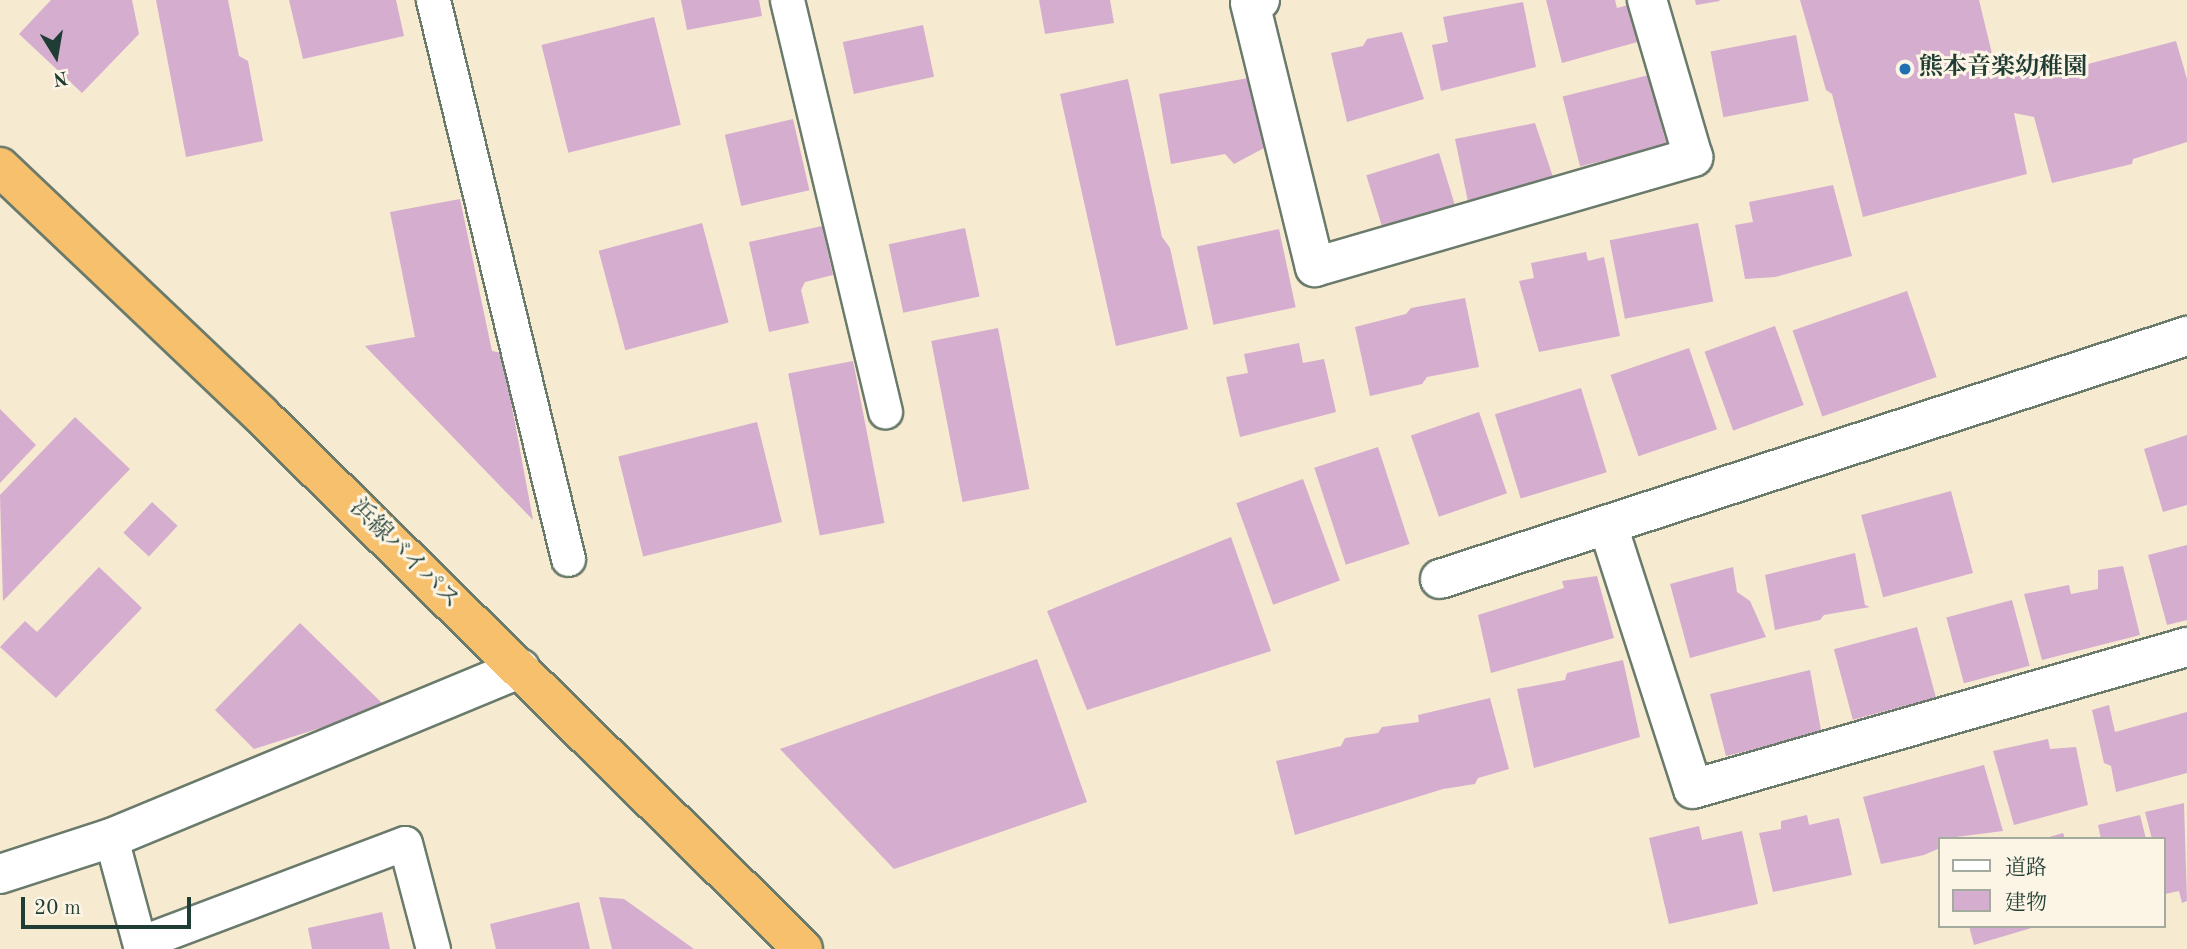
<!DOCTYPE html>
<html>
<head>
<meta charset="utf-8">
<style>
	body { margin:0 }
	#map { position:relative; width:2187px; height:949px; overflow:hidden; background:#f6ead1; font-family:"Old Standard TT","Noto Serif JP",serif }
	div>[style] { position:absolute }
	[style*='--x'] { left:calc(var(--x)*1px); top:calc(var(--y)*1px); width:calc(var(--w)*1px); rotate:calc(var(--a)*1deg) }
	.building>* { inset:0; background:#d5adcf; transform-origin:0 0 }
	.roads { filter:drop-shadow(2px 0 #6a7a6b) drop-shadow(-2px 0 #6a7a6b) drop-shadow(0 2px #6a7a6b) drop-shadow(0 -2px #6a7a6b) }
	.lane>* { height:33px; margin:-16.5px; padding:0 16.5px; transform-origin:16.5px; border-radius:16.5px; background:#fff }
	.street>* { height:38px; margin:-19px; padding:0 19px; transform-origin:19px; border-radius:19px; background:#fff }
	.highway>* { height:38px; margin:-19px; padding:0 19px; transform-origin:19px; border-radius:19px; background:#f7c06c }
	.dots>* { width:19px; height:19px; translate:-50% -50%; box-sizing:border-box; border:4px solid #fcf5e5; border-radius:50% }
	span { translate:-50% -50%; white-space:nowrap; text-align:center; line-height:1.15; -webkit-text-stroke:6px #fcf5e5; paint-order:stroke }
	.poi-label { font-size:24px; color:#1f3d34; font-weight:700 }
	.left { translate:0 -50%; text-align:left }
	.street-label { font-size:24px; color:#1f3d34 }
	.legend { position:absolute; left:1938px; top:837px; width:228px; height:91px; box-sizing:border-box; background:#fcf5e5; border:2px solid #a4ab9e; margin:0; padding:9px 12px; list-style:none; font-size:21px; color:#1f3d34 }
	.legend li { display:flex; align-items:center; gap:14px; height:35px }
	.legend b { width:35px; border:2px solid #a4ab9e }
	.north { position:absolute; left:21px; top:21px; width:70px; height:70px; -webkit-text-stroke:5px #fcf5e5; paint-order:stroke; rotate:169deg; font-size:19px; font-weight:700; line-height:28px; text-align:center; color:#1f3d34 }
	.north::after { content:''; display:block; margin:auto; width:24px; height:32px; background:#1f3d34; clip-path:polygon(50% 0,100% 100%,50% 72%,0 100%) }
	.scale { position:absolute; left:21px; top:897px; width:170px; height:32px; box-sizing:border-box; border:4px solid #1f3d34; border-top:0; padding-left:9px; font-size:21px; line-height:24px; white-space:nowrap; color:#1f3d34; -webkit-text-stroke:5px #fcf5e5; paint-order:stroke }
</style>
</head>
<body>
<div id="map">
	<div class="building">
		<div style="clip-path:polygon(51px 0,132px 0,139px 34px,82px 93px,19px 34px)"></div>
		<div style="clip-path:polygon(156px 0,228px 0,239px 56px,248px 61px,263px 141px,186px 157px)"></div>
		<div style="clip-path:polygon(289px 0,396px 0,404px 36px,303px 59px)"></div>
		<div style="clip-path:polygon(681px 0,759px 0,762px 16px,687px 30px)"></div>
		<div style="clip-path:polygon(1039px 0,1110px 0,1114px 23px,1045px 34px)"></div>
		<div style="clip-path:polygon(1546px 0,1615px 0,1617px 8px,1632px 4px,1641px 41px,1562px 63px)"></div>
		<div style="clip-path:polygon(1695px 0,1719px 0,1720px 1px,1696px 5px)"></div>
		<div style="clip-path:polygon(1800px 0,1979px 0,1994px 62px,2042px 76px,2176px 41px,2187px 79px,2187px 142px,2133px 159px,2132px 164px,2052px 183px,2034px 117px,2014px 113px,2027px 174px,1863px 217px,1832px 94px,1826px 90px)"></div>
		<div style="clip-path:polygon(1523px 2px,1536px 67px,1441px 91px,1432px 45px,1448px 42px,1443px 17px)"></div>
		<div style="left:654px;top:17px;width:111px;height:116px;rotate:76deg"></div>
		<div style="left:923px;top:25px;width:53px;height:82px;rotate:78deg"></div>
		<div style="clip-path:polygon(1402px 32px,1424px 99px,1347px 122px,1331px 53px,1363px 46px,1367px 39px)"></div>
		<div style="left:1796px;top:35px;width:67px;height:87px;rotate:79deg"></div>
		<div style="left:1649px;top:75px;width:72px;height:89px;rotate:76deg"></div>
		<div style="clip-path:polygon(1254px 77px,1266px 147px,1234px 164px,1225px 154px,1171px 164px,1159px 94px)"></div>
		<div style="clip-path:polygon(1128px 79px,1162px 237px,1170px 248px,1188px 329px,1116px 346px,1060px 94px)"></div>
		<div style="left:793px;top:119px;width:73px;height:70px;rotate:77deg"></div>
		<div style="clip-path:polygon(1535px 123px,1557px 189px,1471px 216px,1455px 139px)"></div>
		<div style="left:1439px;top:153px;width:71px;height:76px;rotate:73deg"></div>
		<div style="clip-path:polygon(1833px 185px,1852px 256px,1775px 277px,1745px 279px,1735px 225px,1753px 222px,1749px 202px)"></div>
		<div style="clip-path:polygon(460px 199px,492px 351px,502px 353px,533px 520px,365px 346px,415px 337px,390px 212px)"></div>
		<div style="left:702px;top:223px;width:103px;height:107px;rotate:75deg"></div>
		<div style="left:1698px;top:223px;width:80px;height:90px;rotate:79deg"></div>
		<div style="clip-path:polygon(822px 226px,833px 275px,805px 282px,801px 290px,809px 323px,769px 332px,749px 242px)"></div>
		<div style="left:965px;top:228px;width:70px;height:78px;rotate:78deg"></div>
		<div style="left:1279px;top:229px;width:80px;height:84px;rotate:78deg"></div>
		<div style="clip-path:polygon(1586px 252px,1588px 261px,1604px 257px,1620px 336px,1539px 352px,1519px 281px,1534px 278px,1531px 263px)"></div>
		<div style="left:1907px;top:291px;width:91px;height:121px;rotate:71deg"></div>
		<div style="clip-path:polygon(1465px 298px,1479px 367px,1427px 377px,1422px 384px,1370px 396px,1355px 327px,1406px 314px,1411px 308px)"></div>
		<div style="left:1775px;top:326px;width:84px;height:75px;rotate:70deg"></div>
		<div style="left:998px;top:328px;width:164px;height:68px;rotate:79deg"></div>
		<div style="clip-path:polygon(1299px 343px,1303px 363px,1324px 359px,1336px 412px,1240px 437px,1226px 377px,1248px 373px,1244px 354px)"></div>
		<div style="left:1689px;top:348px;width:86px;height:83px;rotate:71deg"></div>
		<div style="left:853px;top:361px;width:165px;height:66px;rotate:79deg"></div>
		<div style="left:1581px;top:388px;width:88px;height:90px;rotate:73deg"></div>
		<div style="clip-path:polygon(0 409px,36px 445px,0 483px)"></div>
		<div style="left:1479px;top:412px;width:86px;height:72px;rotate:71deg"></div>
		<div style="clip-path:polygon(75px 417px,130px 469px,3px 601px,0 495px)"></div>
		<div style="left:757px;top:422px;width:103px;height:143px;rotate:76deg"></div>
		<div style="clip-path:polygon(2187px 435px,2187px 505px,2163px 512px,2144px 449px)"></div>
		<div style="left:1378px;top:447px;width:102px;height:67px;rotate:72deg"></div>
		<div style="left:1303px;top:479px;width:108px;height:71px;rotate:70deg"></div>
		<div style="left:1951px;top:491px;width:85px;height:93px;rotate:75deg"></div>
		<div style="left:152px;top:502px;width:35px;height:42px;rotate:43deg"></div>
		<div style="clip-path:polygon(1231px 537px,1271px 651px,1087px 710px,1047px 611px)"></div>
		<div style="clip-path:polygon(2187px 545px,2187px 620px,2167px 625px,2148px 555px)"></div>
		<div style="clip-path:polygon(1855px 553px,1865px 605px,1870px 607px,1824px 615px,1820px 620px,1775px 630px,1765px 575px)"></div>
		<div style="clip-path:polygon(2123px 566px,2140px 635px,2042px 660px,2024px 594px,2069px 585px,2071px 594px,2098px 589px,2098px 570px)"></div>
		<div style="clip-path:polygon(99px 567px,142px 608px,56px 698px,0 647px,25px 621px,37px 632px)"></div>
		<div style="clip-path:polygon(1733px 567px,1737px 592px,1750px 601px,1766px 637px,1690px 658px,1670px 584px)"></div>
		<div style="clip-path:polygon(1597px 576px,1614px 638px,1491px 673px,1478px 615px,1564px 588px,1562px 581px)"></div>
		<div style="left:2012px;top:600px;width:68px;height:68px;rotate:75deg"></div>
		<div style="clip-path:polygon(300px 623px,386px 707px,254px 749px,215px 710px)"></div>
		<div style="left:1917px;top:627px;width:73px;height:86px;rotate:75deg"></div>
		<div style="clip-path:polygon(1037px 659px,1087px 802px,894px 869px,780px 749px)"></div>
		<div style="clip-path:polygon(1623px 660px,1640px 737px,1534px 768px,1517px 689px,1565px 680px,1567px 673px)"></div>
		<div style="clip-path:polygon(1810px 670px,1821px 730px,1826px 732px,1726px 756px,1710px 694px)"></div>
		<div style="clip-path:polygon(1490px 698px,1509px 769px,1478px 778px,1475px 784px,1443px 789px,1295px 835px,1276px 761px,1341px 746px,1345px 738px,1378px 733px,1382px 727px,1419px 722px,1418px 715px)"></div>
		<div style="clip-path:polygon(2109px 705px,2115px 732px,2187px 712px,2187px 773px,2116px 792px,2111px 766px,2104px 763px,2092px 710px)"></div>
		<div style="clip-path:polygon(2048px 739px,2050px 749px,2076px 747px,2088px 805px,2014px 825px,1993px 751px)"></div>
		<div style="clip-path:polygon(1984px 765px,2003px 831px,1940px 839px,1940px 848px,1924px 855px,1881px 864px,1863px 797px)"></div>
		<div style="clip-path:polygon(2184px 803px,2187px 901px,2182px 903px,2179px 891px,2165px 894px,2164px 839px,2152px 839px,2145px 812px)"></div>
		<div style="clip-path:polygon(1807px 815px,1809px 825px,1839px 818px,1852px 875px,1773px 892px,1759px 833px,1781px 829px,1781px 821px)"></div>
		<div style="clip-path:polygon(2140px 815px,2146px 839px,2101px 839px,2098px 825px)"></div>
		<div style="clip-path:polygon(1699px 826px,1702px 840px,1742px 831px,1758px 904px,1669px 924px,1649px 838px)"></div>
		<div style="clip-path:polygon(2063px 833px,2065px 839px,2046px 839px,2046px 838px)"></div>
		<div style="clip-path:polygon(599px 897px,624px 899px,694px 949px,612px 949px)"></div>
		<div style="clip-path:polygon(579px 902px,590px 949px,496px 949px,490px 924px)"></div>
		<div style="clip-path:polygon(382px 912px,390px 949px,312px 949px,308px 928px)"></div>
		<div style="clip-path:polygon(1969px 926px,2035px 926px,2035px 927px,1974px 945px)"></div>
	</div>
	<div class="roads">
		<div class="lane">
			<div style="--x:433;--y:0;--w:575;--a:76.42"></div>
			<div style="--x:787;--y:0;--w:423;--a:76.6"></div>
			<div style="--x:111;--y:838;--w:115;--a:74.9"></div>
			<div style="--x:140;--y:943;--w:283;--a:-20.7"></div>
			<div style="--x:405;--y:843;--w:110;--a:75.2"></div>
		</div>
		<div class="street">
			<div style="--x:1260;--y:0;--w:10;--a:163"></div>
			<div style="--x:1250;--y:3;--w:272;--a:76.2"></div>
			<div style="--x:1315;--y:267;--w:394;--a:-16.2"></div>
			<div style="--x:1693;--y:157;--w:164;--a:-106.3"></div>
			<div style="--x:1608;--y:526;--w:276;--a:72.1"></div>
			<div style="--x:1693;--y:789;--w:514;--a:-16.04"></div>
			<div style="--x:1440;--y:579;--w:786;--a:-18.02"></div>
			<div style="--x:0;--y:874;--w:117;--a:-18"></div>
			<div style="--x:111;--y:838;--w:443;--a:-22.5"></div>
		</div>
		<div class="highway">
			<div style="--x:0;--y:167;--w:359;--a:43.5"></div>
			<div style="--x:260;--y:414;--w:762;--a:44.57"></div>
		</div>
	</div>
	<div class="dots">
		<div style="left:1905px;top:69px;background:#1f6fb2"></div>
	</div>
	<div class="poi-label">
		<span class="left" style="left:1919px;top:69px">熊本音楽幼稚園</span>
	</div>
	<div class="street-label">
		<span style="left:404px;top:555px;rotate:45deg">浜線バイパス</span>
	</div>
	<ul class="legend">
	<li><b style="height:9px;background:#fff"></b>道路</li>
	<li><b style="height:19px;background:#d5adcf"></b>建物</li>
	</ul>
	<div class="north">N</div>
	<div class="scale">20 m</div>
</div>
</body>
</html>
